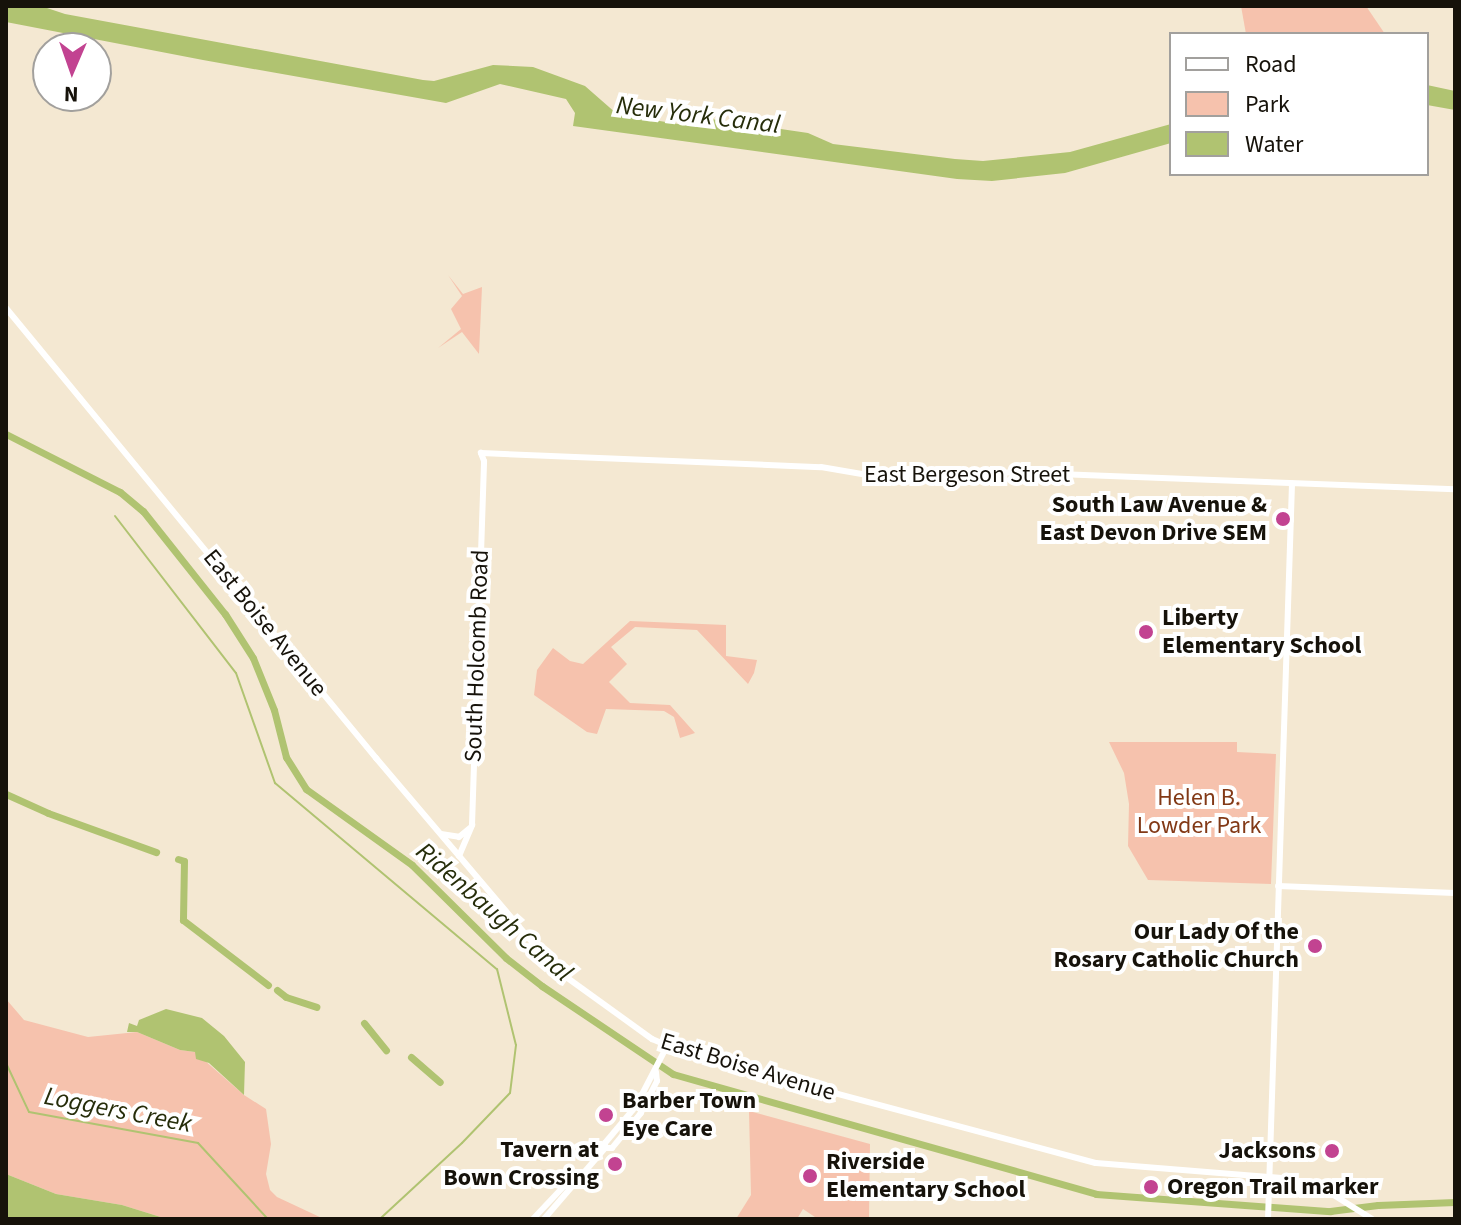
<!DOCTYPE html>
<html>
<head>
<meta charset="utf-8">
<style>
	body { margin:0 }
	#map { position:relative; width:1461px; height:1225px; overflow:hidden; background:#f4e8d2; font-family:"Source Sans 3",sans-serif }
	div>[style] { position:absolute }
	[style*='--x'] { left:calc(var(--x)*1px); top:calc(var(--y)*1px); width:calc(var(--w)*1px); rotate:calc(var(--a)*1deg) }
	.green>* { inset:0; background:#f6c2ad }
	.water>* { inset:0; background:#b0c371 }
	.stream>* { height:2px; margin:-1px; padding:0 1px; transform-origin:1px; border-radius:1px; background:#b0c371 }
	.canal>* { height:7px; margin:-3.5px; padding:0 3.5px; transform-origin:3.5px; border-radius:3.5px; background:#b0c371 }
	.tertiary>* { height:6px; margin:-3px; padding:0 3px; transform-origin:3px; border-radius:3px; background:#fff }
	.dots>* { width:22px; height:22px; translate:-50% -50%; box-sizing:border-box; border:4px solid #fff; border-radius:50% }
	span { translate:-50% -50%; white-space:nowrap; text-align:center; line-height:1.15; -webkit-text-stroke:8px #fff; paint-order:stroke }
	.street-label { font-size:24px; color:#16120a }
	.poi-label { font-size:24px; color:#16120a; font-weight:700 }
	.right { translate:-100% -50%; text-align:right }
	.left { translate:0 -50%; text-align:left }
	.park-label { font-size:24px; color:#823916 }
	.water-label { font-size:26px; color:#262d0a; font-style:italic }
	.frame { position:absolute; inset:0; border:8px solid #16120a; pointer-events:none }
	.legend { position:absolute; left:1169px; top:32px; width:260px; height:144px; box-sizing:border-box; background:#fff; border:2px solid #a2a09d; margin:0; padding:10px 14px; list-style:none; font-size:24px; color:#16120a }
	.legend li { display:flex; align-items:center; gap:16px; height:40px }
	.legend b { width:40px; border:2px solid #a2a09d }
	.north { position:absolute; left:32px; top:32px; width:80px; height:80px; box-sizing:border-box; background:#fff; border:2px solid #a2a09d; border-radius:50%; rotate:182deg; font-size:22px; font-weight:700; line-height:32px; text-align:center; color:#16120a }
	.north::after { content:''; display:block; margin:auto; width:28px; height:36px; background:#c24391; clip-path:polygon(50% 0,100% 100%,50% 72%,0 100%) }
</style>
</head>
<body>
<div id="map">
	<div class="green">
		<div style="clip-path:polygon(1241px 6px,1366px 6px,1385px 34px,1246px 34px)"></div>
		<div style="clip-path:polygon(448px 275px,463px 294px,482px 287px,479px 354px,462px 332px,438px 348px,461px 329px,451px 309px,462px 296px)"></div>
		<div style="clip-path:polygon(630px 621px,726px 625px,726px 656px,757px 660px,754px 673px,748px 684px,697px 630px,635px 627px,611px 647px,627px 664px,609px 682px,630px 703px,670px 705px,695px 733px,680px 738px,674px 717px,664px 711px,606px 709px,597px 734px,587px 732px,534px 695px,537px 670px,553px 648px,570px 661px,583px 664px)"></div>
		<div style="clip-path:polygon(1109px 742px,1237px 742px,1237px 752px,1276px 754px,1271px 884px,1148px 880px,1128px 846px,1129px 804px,1124px 773px)"></div>
		<div style="clip-path:polygon(6px 999px,24px 1020px,88px 1037px,137px 1032px,180px 1050px,195px 1052px,244px 1095px,266px 1109px,271px 1144px,266px 1174px,270px 1190px,277px 1197px,324px 1219px,167px 1219px,122px 1205px,56px 1194px,6px 1174px)"></div>
		<div style="clip-path:polygon(749px 1111px,870px 1144px,869px 1219px,818px 1219px,803px 1209px,797px 1219px,736px 1219px,751px 1195px)"></div>
	</div>
	<div class="water">
		<div style="clip-path:polygon(6px 6px,41px 6px,65px 14px,423px 80px,434px 81px,493px 65px,533px 67px,585px 86px,617px 114px,684px 125px,711px 119px,808px 133px,833px 144px,955px 159px,983px 161px,1070px 152px,1171px 124px,1171px 143px,1065px 173px,992px 181px,957px 179px,573px 126px,575px 113px,566px 99px,500px 84px,446px 103px,203px 60px,6px 22px)"></div>
		<div style="clip-path:polygon(1427px 85px,1455px 91px,1455px 110px,1427px 105px)"></div>
		<div style="clip-path:polygon(166px 1009px,202px 1018px,224px 1036px,245px 1062px,244px 1095px,209px 1063px,196px 1059px,195px 1052px,180px 1050px,137px 1032px,127px 1032px,129px 1023px,137px 1026px,139px 1020px)"></div>
		<div style="clip-path:polygon(6px 1174px,56px 1194px,122px 1205px,167px 1219px,6px 1219px)"></div>
	</div>
	<div class="stream">
		<div style="--x:115;--y:516;--w:198;--a:52.4"></div>
		<div style="--x:236;--y:673;--w:117;--a:70.5"></div>
		<div style="--x:275;--y:783;--w:290;--a:40"></div>
		<div style="--x:497;--y:969;--w:78;--a:76"></div>
		<div style="--x:516;--y:1045;--w:48;--a:97.1"></div>
		<div style="--x:510;--y:1093;--w:69;--a:133.8"></div>
		<div style="--x:462;--y:1143;--w:112;--a:137.2"></div>
		<div style="--x:6;--y:1063;--w:54;--a:64.9"></div>
		<div style="--x:29;--y:1112;--w:172;--a:10.4"></div>
		<div style="--x:198;--y:1143;--w:103;--a:47.4"></div>
	</div>
	<div class="canal">
		<div style="--x:6;--y:434;--w:128;--a:27"></div>
		<div style="--x:120;--y:492;--w:30;--a:40"></div>
		<div style="--x:143;--y:511;--w:132;--a:51.5"></div>
		<div style="--x:225;--y:614;--w:52;--a:57.5"></div>
		<div style="--x:253;--y:658;--w:56;--a:68"></div>
		<div style="--x:274;--y:710;--w:49;--a:75.7"></div>
		<div style="--x:286;--y:757;--w:38;--a:58"></div>
		<div style="--x:306;--y:789;--w:130;--a:35.6"></div>
		<div style="--x:412;--y:865;--w:132;--a:44.7"></div>
		<div style="--x:506;--y:958;--w:46;--a:37.9"></div>
		<div style="--x:542;--y:986;--w:158;--a:33.9"></div>
		<div style="--x:673;--y:1074;--w:440;--a:15.8"></div>
		<div style="--x:1096;--y:1194;--w:235;--a:4.2"></div>
		<div style="--x:1330;--y:1211;--w:48;--a:-7.1"></div>
		<div style="--x:1378;--y:1205;--w:77;--a:-2.2"></div>
		<div style="--x:6;--y:794;--w:46;--a:24.3"></div>
		<div style="--x:48;--y:813;--w:115;--a:19.9"></div>
		<div style="--x:178;--y:859;--w:6;--a:18"></div>
		<div style="--x:184;--y:861;--w:59;--a:91"></div>
		<div style="--x:183;--y:920;--w:107;--a:37.4"></div>
		<div style="--x:277;--y:990;--w:11;--a:38"></div>
		<div style="--x:286;--y:997;--w:32;--a:18"></div>
		<div style="--x:364;--y:1023;--w:35;--a:51"></div>
		<div style="--x:411;--y:1057;--w:38;--a:41"></div>
	</div>
	<div class="tertiary">
		<div style="--x:6;--y:308;--w:583;--a:50.57"></div>
		<div style="--x:376;--y:758;--w:277;--a:49.7"></div>
		<div style="--x:555;--y:969;--w:120;--a:35.8"></div>
		<div style="--x:652;--y:1039;--w:36;--a:23"></div>
		<div style="--x:685;--y:1053;--w:425;--a:15"></div>
		<div style="--x:1096;--y:1163;--w:189;--a:4.6"></div>
		<div style="--x:1284;--y:1178;--w:51;--a:18.4"></div>
		<div style="--x:1332;--y:1194;--w:47;--a:32"></div>
		<div style="--x:441;--y:834;--w:18;--a:9"></div>
		<div style="--x:459;--y:837;--w:14;--a:-39"></div>
		<div style="--x:459;--y:856;--w:34;--a:-67"></div>
		<div style="--x:472;--y:825;--w:364;--a:-88.1"></div>
		<div style="--x:484;--y:461;--w:9;--a:-111"></div>
		<div style="--x:481;--y:453;--w:340;--a:2.4"></div>
		<div style="--x:821;--y:467;--w:65;--a:9.8"></div>
		<div style="--x:885;--y:478;--w:49;--a:-8.1"></div>
		<div style="--x:934;--y:471;--w:98;--a:1.2"></div>
		<div style="--x:1032;--y:473;--w:423;--a:2.2"></div>
		<div style="--x:1278;--y:886;--w:177;--a:2.3"></div>
		<div style="--x:656;--y:1072;--w:9;--a:84"></div>
		<div style="--x:657;--y:1081;--w:36;--a:117"></div>
		<div style="--x:641;--y:1113;--w:45;--a:129.6"></div>
		<div style="--x:612;--y:1148;--w:7;--a:180"></div>
		<div style="--x:605;--y:1148;--w:5;--a:-90"></div>
		<div style="--x:605;--y:1143;--w:48;--a:-50"></div>
		<div style="--x:636;--y:1106;--w:68;--a:-62.7"></div>
		<div style="--x:533;--y:1219;--w:47;--a:-46.7"></div>
		<div style="--x:565;--y:1185;--w:6;--a:0"></div>
		<div style="--x:544;--y:1219;--w:94;--a:-49.3"></div>
		<div style="--x:1268;--y:1219;--w:736;--a:-88.13"></div>
	</div>
	<div class="dots">
		<div style="left:1283px;top:519px;background:#c24391"></div>
		<div style="left:1146px;top:632px;background:#c24391"></div>
		<div style="left:1315px;top:946px;background:#c24391"></div>
		<div style="left:606px;top:1115px;background:#c24391"></div>
		<div style="left:1332px;top:1151px;background:#c24391"></div>
		<div style="left:615px;top:1164px;background:#c24391"></div>
		<div style="left:810px;top:1176px;background:#c24391"></div>
		<div style="left:1151px;top:1187px;background:#c24391"></div>
	</div>
	<div class="street-label">
		<span style="left:967px;top:475px">East Bergeson Street</span>
		<span style="left:265px;top:623px;rotate:51deg">East Boise Avenue</span>
		<span style="left:477px;top:656px;rotate:-88deg">South Holcomb Road</span>
		<span style="left:748px;top:1067px;rotate:17deg">East Boise Avenue</span>
	</div>
	<div class="poi-label">
		<span class="right" style="left:1267px;top:519px">South Law Avenue &amp;<br>East Devon Drive SEM</span>
		<span class="left" style="left:1162px;top:632px">Liberty<br>Elementary School</span>
		<span class="right" style="left:1299px;top:946px">Our Lady Of the<br>Rosary Catholic Church</span>
		<span class="left" style="left:622px;top:1115px">Barber Town<br>Eye Care</span>
		<span class="right" style="left:599px;top:1164px">Tavern at<br>Bown Crossing</span>
		<span class="right" style="left:1316px;top:1151px">Jacksons</span>
		<span class="left" style="left:826px;top:1176px">Riverside<br>Elementary School</span>
		<span class="left" style="left:1167px;top:1187px">Oregon Trail marker</span>
	</div>
	<div class="park-label">
		<span style="left:1199px;top:812px">Helen B.<br>Lowder Park</span>
	</div>
	<div class="water-label">
		<span style="left:698px;top:115px;rotate:7deg">New York Canal</span>
		<span style="left:494px;top:912px;rotate:41deg">Ridenbaugh Canal</span>
		<span style="left:118px;top:1110px;rotate:11deg">Loggers Creek</span>
	</div>
	<div class="frame"></div>
	<ul class="legend">
	<li><b style="height:10px;background:#fff"></b>Road</li>
	<li><b style="height:22px;background:#f6c2ad"></b>Park</li>
	<li><b style="height:22px;background:#b0c371"></b>Water</li>
	</ul>
	<div class="north">N</div>
</div>
</body>
</html>
